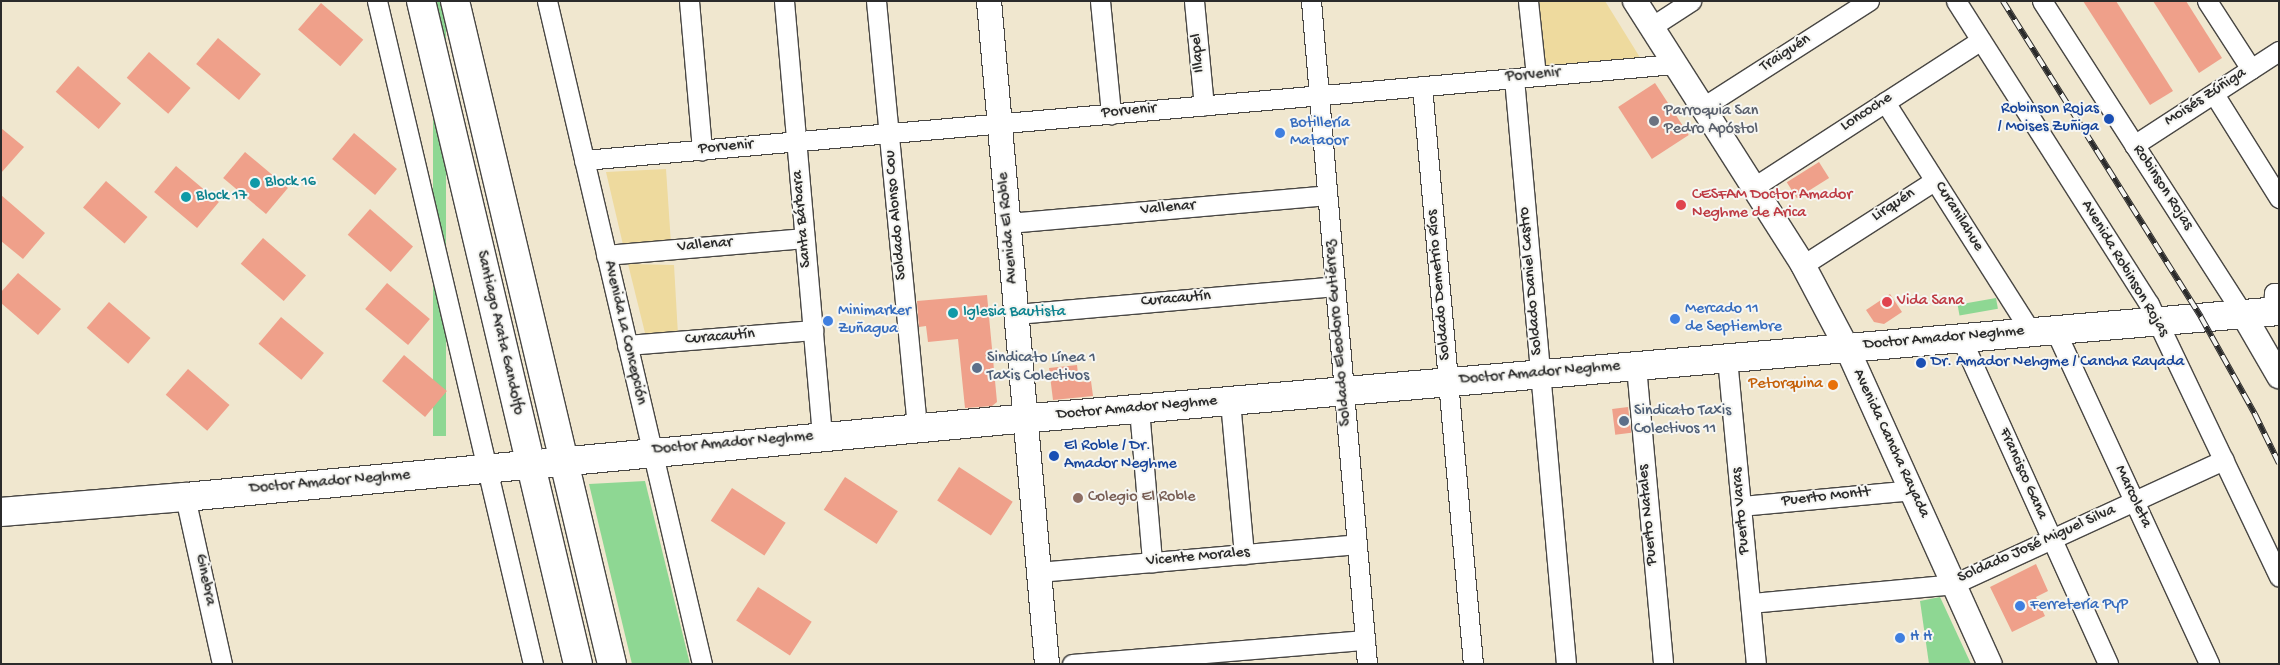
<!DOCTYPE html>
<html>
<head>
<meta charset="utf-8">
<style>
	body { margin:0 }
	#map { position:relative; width:2280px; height:665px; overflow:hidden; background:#f0e7cf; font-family:"Gochi Hand",sans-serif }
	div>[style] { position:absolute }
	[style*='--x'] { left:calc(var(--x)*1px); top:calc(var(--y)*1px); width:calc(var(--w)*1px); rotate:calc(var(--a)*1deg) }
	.green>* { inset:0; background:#8ed793; transform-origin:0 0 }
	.sand>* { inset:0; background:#eeda9e }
	.building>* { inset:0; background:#efa08a; transform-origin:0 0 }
	.roads { filter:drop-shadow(1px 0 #494744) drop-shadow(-1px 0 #494744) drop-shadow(0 1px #494744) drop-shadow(0 -1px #494744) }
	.minor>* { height:19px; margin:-9.5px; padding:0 9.5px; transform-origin:9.5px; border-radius:9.5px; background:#fff }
	.tertiary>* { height:24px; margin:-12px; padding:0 12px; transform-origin:12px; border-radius:12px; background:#fff }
	.secondary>* { height:28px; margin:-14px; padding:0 14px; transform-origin:14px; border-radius:14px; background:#fff }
	.primary>* { height:28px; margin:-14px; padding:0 14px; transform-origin:14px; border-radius:14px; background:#fff }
	.rail>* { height:5.5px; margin-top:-2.75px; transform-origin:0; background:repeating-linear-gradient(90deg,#f6f6f2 0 11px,#2b2b2b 0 22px); box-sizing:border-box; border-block:1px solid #2b2b2b }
	.dots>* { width:14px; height:14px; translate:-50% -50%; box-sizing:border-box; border:2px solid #f6f6f2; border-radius:50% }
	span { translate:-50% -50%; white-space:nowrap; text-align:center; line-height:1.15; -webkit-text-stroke:4px #f6f6f2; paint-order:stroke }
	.street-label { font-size:16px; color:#2b2b2b }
	.transit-label { font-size:16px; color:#164399 }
	.right { translate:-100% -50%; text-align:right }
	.left { translate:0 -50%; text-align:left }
	.worship-label { font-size:16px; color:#5b616d }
	.shop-label { font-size:16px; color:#366cbe }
	.culture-label { font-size:16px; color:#0d838f }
	.health-label { font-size:16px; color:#be3a42 }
	.service-label { font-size:16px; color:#4e5e75 }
	.food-label { font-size:16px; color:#c56008 }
	.education-label { font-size:16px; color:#785e54 }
	.frame { position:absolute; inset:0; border:2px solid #2b2b2b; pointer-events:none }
</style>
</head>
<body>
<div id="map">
	<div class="green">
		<div style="left:433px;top:1px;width:13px;height:435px"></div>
		<div style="left:1996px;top:298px;width:11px;height:39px;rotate:80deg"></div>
		<div style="clip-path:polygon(645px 481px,690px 664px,632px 664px,589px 484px)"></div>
		<div style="clip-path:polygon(1940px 597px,1971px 664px,1929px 664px,1920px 601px)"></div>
	</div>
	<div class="sand">
		<div style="clip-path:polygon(1536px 1px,1605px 1px,1644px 64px,1546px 72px)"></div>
		<div style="clip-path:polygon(666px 169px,671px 244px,624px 249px,606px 172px)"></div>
		<div style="clip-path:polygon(628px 264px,674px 265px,678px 335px,646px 337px)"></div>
	</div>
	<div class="building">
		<div style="clip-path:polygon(2083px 1px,2116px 1px,2173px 91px,2150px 105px)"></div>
		<div style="clip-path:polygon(2153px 1px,2186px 1px,2222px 58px,2199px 73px)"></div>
		<div style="left:321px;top:3px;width:56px;height:35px;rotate:41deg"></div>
		<div style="left:218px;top:38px;width:56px;height:34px;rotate:40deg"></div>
		<div style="left:149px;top:52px;width:55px;height:34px;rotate:41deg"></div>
		<div style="left:78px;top:66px;width:57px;height:34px;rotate:41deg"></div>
		<div style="left:1655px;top:83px;width:62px;height:44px;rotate:57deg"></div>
		<div style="clip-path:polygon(1px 128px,24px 147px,1px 173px)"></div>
		<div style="left:354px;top:133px;width:56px;height:34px;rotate:40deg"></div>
		<div style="left:245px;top:152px;width:56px;height:34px;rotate:40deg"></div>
		<div style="left:1819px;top:162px;width:19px;height:38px;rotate:58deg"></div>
		<div style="left:176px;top:166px;width:56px;height:34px;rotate:40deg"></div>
		<div style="left:106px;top:181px;width:55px;height:35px;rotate:41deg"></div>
		<div style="clip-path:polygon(1px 195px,45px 233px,23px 259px,1px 241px)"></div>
		<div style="left:370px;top:209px;width:57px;height:34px;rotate:41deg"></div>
		<div style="left:263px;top:238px;width:57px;height:34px;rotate:41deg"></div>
		<div style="clip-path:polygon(18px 273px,61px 309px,38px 335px,1px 303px,1px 292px)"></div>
		<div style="left:387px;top:283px;width:56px;height:34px;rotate:40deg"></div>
		<div style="clip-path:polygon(1890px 294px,1902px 312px,1884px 324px,1874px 322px,1866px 310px)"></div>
		<div style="clip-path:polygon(987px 295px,997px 402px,992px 406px,965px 408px,958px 339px,928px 342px,926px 326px,919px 327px,917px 301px)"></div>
		<div style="left:109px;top:302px;width:55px;height:34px;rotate:41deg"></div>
		<div style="left:281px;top:317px;width:56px;height:35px;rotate:40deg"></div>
		<div style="left:404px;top:355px;width:56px;height:34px;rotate:40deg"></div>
		<div style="clip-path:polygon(1077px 365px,1079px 382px,1091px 381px,1093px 396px,1053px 400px,1049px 368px)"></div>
		<div style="left:188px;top:369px;width:55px;height:34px;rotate:41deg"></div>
		<div style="left:1628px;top:407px;width:26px;height:16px;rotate:83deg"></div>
		<div style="left:959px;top:467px;width:64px;height:40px;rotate:33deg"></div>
		<div style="left:845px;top:477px;width:63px;height:39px;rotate:33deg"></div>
		<div style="left:732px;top:488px;width:64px;height:39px;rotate:33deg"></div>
		<div style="clip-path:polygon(2036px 564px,2048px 591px,2036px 597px,2045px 616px,2012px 632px,1990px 587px)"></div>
		<div style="left:758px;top:587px;width:64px;height:40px;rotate:33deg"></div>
	</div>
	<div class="roads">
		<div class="minor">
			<div style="--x:377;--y:1;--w:681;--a:76.76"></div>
			<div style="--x:547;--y:1;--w:681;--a:76.84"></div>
			<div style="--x:689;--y:1;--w:150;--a:85"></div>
			<div style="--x:784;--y:1;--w:437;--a:85"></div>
			<div style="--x:876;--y:1;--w:429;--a:84.5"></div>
			<div style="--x:1100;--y:1;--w:114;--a:84.4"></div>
			<div style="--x:1194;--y:1;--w:105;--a:84.6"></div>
			<div style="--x:1311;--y:1;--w:665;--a:85.17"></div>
			<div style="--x:1528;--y:1;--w:75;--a:83.9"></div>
			<div style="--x:1956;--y:1;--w:359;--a:57.5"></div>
			<div style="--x:2149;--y:304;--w:302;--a:64.5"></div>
			<div style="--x:2042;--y:1;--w:372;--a:57.3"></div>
			<div style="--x:2207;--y:1;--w:81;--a:57.1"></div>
			<div style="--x:1651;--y:27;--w:48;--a:-33"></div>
			<div style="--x:1514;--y:78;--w:588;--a:84.93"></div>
			<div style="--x:1422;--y:86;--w:580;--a:84.96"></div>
			<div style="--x:2214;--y:94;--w:123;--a:58"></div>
			<div style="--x:1885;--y:102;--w:272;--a:57.6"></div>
			<div style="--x:1703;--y:107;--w:197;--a:-32.6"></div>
			<div style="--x:2134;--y:145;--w:173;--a:-33"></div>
			<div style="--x:584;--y:160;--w:1095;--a:-5.03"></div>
			<div style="--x:1754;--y:187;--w:270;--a:-32.9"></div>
			<div style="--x:1009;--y:223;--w:319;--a:-5"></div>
			<div style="--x:606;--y:255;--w:199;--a:-4.9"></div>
			<div style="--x:1803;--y:265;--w:156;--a:-32.7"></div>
			<div style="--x:2273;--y:312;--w:19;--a:-87"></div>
			<div style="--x:2274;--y:293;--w:5;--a:0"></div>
			<div style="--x:1017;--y:314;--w:319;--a:-5"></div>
			<div style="--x:2055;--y:330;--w:368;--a:65.2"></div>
			<div style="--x:1961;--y:338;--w:358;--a:65.7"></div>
			<div style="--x:627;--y:345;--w:187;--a:-4.6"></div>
			<div style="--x:1727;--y:358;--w:307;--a:84.6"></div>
			<div style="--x:1636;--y:366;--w:299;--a:84.8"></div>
			<div style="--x:1230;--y:401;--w:154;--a:84.8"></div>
			<div style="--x:1139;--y:409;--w:154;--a:85.1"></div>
			<div style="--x:185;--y:497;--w:171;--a:77.5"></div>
			<div style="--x:1741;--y:506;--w:172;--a:-5.3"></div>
			<div style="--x:1039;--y:572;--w:319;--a:-5"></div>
			<div style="--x:1751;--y:603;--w:204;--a:-5.3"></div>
			<div style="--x:1954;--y:584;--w:297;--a:-24.7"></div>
			<div style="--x:1072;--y:664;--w:294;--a:-4.7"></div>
		</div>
		<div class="tertiary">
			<div style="--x:989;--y:1;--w:666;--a:85"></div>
			<div style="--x:1635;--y:1;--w:313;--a:57.5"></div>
			<div style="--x:1803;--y:265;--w:94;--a:62.1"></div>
			<div style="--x:1847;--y:348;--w:347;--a:65.7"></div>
			<div style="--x:2243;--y:314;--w:72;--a:59.9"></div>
		</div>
		<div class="secondary">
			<div style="--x:1;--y:512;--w:185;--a:-4.7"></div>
			<div style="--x:185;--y:497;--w:815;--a:-5.35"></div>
			<div style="--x:996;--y:421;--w:1288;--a:-4.9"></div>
		</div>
		<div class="primary">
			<div style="--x:421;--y:1;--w:681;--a:76.68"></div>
			<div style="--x:455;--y:1;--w:681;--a:76.68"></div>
		</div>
	</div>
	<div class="rail">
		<div style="--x:2003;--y:1;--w:373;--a:57.9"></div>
		<div style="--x:2201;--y:317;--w:111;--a:60.9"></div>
		<div style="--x:2255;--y:414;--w:55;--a:63.9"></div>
	</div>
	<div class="dots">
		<div style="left:2109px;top:119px;background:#1a4fb4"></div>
		<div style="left:1654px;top:121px;background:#6b7280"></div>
		<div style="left:1280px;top:133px;background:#3f7fe0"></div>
		<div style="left:255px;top:183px;background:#0f9aa8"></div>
		<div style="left:186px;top:197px;background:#0f9aa8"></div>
		<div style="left:1681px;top:205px;background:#e0444e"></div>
		<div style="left:1887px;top:302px;background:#e0444e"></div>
		<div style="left:953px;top:313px;background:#0f9aa8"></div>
		<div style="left:1675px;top:319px;background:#3f7fe0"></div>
		<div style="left:828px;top:321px;background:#3f7fe0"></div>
		<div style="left:1921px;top:363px;background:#1a4fb4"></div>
		<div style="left:977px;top:368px;background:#5c6f8a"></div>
		<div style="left:1833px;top:385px;background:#e8710a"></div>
		<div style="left:1624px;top:421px;background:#5c6f8a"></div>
		<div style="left:1054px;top:456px;background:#1a4fb4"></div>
		<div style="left:1078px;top:498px;background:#8d6e63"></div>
		<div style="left:2020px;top:606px;background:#3f7fe0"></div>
		<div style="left:1900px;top:638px;background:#3f7fe0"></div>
	</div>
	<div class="street-label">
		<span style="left:1199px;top:53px;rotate:-95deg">Illapel</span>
		<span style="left:1786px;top:54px;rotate:-33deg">Traiguén</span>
		<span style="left:1533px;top:76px;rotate:-5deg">Porvenir</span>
		<span style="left:2206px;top:98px;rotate:-33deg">Moisés Zúñiga</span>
		<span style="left:1129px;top:112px;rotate:-5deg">Porvenir</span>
		<span style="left:1867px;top:113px;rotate:-33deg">Loncoche</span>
		<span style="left:726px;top:148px;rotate:-5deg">Porvenir</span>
		<span style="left:2162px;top:188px;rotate:57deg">Robinson Rojas</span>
		<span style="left:1894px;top:206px;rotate:-33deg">Lirquén</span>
		<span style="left:1168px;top:209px;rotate:-5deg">Vallenar</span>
		<span style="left:897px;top:215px;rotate:-95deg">Soldado Alonso Cou</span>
		<span style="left:1958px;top:217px;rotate:58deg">Curanilahue</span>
		<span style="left:803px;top:219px;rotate:-95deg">Santa Bárbara</span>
		<span style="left:1009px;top:228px;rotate:-95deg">Avenida El Roble</span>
		<span style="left:705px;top:246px;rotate:-5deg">Vallenar</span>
		<span style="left:2124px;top:269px;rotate:59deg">Avenida Robinson Rojas</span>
		<span style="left:1532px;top:281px;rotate:-95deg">Soldado Daniel Castro</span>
		<span style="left:1440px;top:285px;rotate:-95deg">Soldado Demetrio Ríos</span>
		<span style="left:1176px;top:300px;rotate:-5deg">Curacautín</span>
		<span style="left:499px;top:333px;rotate:77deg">Santiago Arata Gandolfo</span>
		<span style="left:624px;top:333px;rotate:77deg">Avenida La Concepción</span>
		<span style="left:1339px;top:333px;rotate:-95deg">Soldado Eleodoro Gutiérrez</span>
		<span style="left:720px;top:338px;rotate:-5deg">Curacautín</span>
		<span style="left:1944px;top:339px;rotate:-5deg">Doctor Amador Neghme</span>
		<span style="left:1540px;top:374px;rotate:-5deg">Doctor Amador Neghme</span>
		<span style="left:1137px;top:409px;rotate:-5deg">Doctor Amador Neghme</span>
		<span style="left:733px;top:444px;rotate:-5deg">Doctor Amador Neghme</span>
		<span style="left:1890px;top:444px;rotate:65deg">Avenida Cancha Rayada</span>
		<span style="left:2022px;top:474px;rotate:66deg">Francisco Gana</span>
		<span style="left:330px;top:483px;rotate:-5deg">Doctor Amador Neghme</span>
		<span style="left:2132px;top:497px;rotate:65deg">Marcoleta</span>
		<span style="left:1826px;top:498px;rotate:-6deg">Puerto Montt</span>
		<span style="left:1742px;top:511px;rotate:-95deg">Puerto Varas</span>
		<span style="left:1649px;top:515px;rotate:-95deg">Puerto Natales</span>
		<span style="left:2037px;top:545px;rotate:-24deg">Soldado José Miguel Silva</span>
		<span style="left:1198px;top:558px;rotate:-5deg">Vicente Morales</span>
		<span style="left:204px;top:580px;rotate:78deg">Ginebra</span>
	</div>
	<div class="transit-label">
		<span class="right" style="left:2099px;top:119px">Robinson Rojas<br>/ Moises Zuñiga</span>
		<span class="left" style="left:1931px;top:363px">Dr. Amador Nehgme / Cancha Rayada</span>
		<span class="left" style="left:1064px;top:456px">El Roble / Dr.<br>Amador Neghme</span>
	</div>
	<div class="worship-label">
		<span class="left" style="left:1664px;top:121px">Parroquia San<br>Pedro Apóstol</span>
	</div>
	<div class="shop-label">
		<span class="left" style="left:1290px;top:133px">Botillería<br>Mataoor</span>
		<span class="left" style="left:1685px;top:319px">Mercado 11<br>de Septiembre</span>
		<span class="left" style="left:838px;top:321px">Minimarker<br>Zuñagua</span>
		<span class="left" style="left:2030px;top:606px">Ferretería PyP</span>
		<span class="left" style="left:1910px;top:638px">H H</span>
	</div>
	<div class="culture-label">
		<span class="left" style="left:265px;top:183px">Block 16</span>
		<span class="left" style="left:196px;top:197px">Block 17</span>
		<span class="left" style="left:963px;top:313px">Iglesia Bautista</span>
	</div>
	<div class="health-label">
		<span class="left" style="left:1692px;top:205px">CESFAM Doctor Amador<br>Neghme de Arica</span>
		<span class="left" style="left:1897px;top:302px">Vida Sana</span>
	</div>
	<div class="service-label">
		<span class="left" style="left:987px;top:368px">Sindicato Línea 1<br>Taxis Colectivos</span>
		<span class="left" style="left:1634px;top:421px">Sindicato Taxis<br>Colectivos 11</span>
	</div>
	<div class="food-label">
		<span class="right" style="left:1823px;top:385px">Petorquina</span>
	</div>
	<div class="education-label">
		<span class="left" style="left:1088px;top:498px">Colegio El Roble</span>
	</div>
	<div class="frame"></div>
</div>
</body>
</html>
